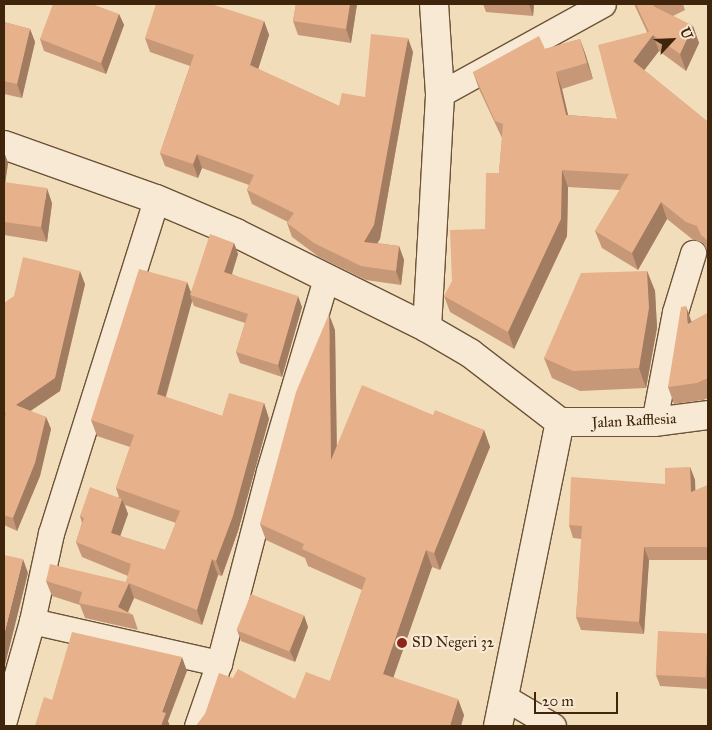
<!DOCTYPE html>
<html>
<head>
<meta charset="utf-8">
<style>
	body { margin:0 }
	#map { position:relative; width:712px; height:730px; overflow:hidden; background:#f2ddbb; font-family:"IM FELL Great Primer",serif }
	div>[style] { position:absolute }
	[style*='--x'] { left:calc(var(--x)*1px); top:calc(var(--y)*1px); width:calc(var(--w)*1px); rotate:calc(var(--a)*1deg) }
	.roads { filter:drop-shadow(1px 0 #6c5338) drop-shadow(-1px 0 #6c5338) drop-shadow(0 1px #6c5338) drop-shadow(0 -1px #6c5338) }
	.street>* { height:25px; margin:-12.5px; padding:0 12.5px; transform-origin:12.5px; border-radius:12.5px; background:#f7e9d3 }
	.secondary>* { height:28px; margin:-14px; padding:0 14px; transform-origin:14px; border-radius:14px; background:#f7e9d3 }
	.wall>* { inset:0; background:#c79878 }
	.shaded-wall>* { inset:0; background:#a27c61 }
	.building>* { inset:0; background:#e7b18b; transform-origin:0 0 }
	.dots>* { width:14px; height:14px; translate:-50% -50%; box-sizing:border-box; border:2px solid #f7e9d3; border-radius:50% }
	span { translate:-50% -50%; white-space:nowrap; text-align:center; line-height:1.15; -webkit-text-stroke:4.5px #f7e9d3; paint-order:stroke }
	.street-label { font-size:15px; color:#3f250c }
	.poi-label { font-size:15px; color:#3f250c }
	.left { translate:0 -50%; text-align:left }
	.frame { position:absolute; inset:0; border:5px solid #3f250c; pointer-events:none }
	.north { position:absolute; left:647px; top:15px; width:50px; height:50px; -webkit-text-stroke:4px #f7e9d3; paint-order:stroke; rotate:65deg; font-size:14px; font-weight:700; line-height:20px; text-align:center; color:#3f250c }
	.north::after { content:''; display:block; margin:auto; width:18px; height:22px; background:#3f250c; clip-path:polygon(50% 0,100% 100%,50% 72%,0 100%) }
	.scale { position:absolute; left:534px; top:692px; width:84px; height:22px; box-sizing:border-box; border:2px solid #3f250c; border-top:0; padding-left:6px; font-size:15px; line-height:18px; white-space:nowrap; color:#3f250c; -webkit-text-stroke:4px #f7e9d3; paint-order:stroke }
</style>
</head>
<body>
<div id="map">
	<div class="roads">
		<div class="street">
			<div style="--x:440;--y:94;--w:186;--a:-28.9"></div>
			<div style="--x:654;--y:422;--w:112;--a:-79.2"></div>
			<div style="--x:675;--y:312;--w:62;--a:-73"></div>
			<div style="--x:32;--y:621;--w:192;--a:12.7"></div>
			<div style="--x:504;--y:697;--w:57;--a:30.6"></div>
			<div style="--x:4;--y:720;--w:103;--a:-74.2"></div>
			<div style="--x:32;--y:621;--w:90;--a:-77.8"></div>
			<div style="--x:51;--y:533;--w:350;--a:-72.5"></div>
			<div style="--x:197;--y:726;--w:67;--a:-70.8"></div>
			<div style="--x:219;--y:663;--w:198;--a:-75.4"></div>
			<div style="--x:269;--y:471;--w:201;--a:-73.5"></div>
		</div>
		<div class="secondary">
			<div style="--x:4;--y:145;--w:161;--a:19.6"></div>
			<div style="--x:156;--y:199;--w:87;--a:23"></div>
			<div style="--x:236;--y:233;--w:213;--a:26.4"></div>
			<div style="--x:427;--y:328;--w:50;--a:30.2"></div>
			<div style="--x:470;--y:353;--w:113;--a:37.5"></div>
			<div style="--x:427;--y:328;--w:234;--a:-86.8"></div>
			<div style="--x:440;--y:94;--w:90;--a:-93.8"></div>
			<div style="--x:560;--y:422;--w:94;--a:0"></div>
			<div style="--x:654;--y:422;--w:54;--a:-7.4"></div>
			<div style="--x:498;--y:726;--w:310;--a:-78.5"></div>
		</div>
	</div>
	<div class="wall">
		<div style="clip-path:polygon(296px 4px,357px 4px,351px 43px,298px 35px,293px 21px)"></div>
		<div style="clip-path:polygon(483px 4px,534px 4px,533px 16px,486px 12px)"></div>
		<div style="clip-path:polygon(634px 4px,683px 4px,685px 10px,673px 16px,693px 26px,699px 43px,686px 71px,659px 51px,644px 70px,708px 122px,708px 252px,703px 243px,692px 239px,667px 219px,638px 270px,602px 248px,595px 231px,620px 190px,568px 187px,567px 236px,514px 349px,450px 312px,444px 296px,485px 229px,499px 173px,502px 138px,479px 89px,473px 72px,545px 49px,580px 39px,586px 56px,593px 79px,562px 89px,568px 115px,617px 119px,647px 32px)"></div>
		<div style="clip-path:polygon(119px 14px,124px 25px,106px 74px,44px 51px,40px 39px)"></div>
		<div style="clip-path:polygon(264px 21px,269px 35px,258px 69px,339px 106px,365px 97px,413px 52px,380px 239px,377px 243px,399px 246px,404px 260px,401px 285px,366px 280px,319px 257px,292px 237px,287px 223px,288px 222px,252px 204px,247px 190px,249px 185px,202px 168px,198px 178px,165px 166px,160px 153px,190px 66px,150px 52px,145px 38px)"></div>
		<div style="clip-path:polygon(4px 22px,30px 29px,35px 42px,22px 98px,4px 94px)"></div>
		<div style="clip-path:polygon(4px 152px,8px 163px,5px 182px,52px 203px,47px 242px,4px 235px)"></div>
		<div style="clip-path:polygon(evenodd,234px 243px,238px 254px,232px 274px,302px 307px,282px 377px,240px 363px,236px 352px,245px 323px,194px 306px,192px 301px,166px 397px,222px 416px,264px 403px,269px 419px,238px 531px,222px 576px,218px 575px,202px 625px,134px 598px,128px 612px,133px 615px,138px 630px,85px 618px,80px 605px,52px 596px,46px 581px,126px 582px,128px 576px,82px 557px,76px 542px,82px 523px,80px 516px,119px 497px,116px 488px,130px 447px,97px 436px,91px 420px,187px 282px,191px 292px,234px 243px,125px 505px,176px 523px,165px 550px,120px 536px,128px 514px,125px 505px)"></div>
		<div style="clip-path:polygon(647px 271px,655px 291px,657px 328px,646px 388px,580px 391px,552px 378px,544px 358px)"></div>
		<div style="clip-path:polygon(85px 284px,60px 391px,30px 411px,46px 417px,51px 429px,40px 476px,17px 531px,4px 525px,4px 303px)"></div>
		<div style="clip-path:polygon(708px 313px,708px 398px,703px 400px,674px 404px,668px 387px,691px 322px)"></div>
		<div style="clip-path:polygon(335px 330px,337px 447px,433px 415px,484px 430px,490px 447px,440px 570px,432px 567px,393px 677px,464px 715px,461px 726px,196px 726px,233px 678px,295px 699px,330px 681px,362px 590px,308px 566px,305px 558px,266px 540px,260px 524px)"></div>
		<div style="clip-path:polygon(690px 467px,695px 480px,695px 491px,708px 485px,708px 560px,649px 560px,644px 634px,581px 630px,576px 617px,582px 539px,573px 538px,569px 525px,665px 484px)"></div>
		<div style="clip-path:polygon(308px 627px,295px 662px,241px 641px,237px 630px)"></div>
		<div style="clip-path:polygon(708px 634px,708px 689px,660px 686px,656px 675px)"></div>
	</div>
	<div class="shaded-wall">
		<div style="clip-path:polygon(350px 4px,357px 4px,351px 43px,346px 29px)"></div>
		<div style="clip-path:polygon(529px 4px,534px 4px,533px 16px)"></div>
		<div style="clip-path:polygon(119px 14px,124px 25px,106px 74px,101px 63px)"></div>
		<div style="clip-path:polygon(264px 21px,269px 35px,255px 79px,250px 65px)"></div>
		<div style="clip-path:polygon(693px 26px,699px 43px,686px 71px,680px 54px)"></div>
		<div style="clip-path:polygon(30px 29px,35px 42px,22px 98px,17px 84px)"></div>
		<div style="clip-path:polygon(653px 35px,659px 51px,639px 77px,633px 61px)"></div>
		<div style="clip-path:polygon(408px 38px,413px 52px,380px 239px,370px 256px,364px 242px)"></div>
		<div style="clip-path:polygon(580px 39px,586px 56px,593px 79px,587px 63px)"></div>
		<div style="clip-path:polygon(556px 72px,562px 89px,572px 132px,566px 115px)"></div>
		<div style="clip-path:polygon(4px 152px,8px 163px,4px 192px)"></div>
		<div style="clip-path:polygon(197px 154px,202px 168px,198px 178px,193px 164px)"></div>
		<div style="clip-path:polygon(562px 170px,568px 187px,567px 236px,514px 349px,508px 332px)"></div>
		<div style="clip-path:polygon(47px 188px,52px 203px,47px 242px,41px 227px)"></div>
		<div style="clip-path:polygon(661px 202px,667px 219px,638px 270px,632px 253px)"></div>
		<div style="clip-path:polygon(234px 243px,238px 254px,229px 283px,224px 272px)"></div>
		<div style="clip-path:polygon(399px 246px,404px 260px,401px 285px,396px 271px)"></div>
		<div style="clip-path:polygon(80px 271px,85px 284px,60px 391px,20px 418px,16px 405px)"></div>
		<div style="clip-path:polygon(647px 271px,655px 291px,657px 328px,646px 388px,639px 368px)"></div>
		<div style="clip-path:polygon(187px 282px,192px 296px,190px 295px,192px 301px,162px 409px,157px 394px)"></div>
		<div style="clip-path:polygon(298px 296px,302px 307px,282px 377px,278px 365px)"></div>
		<div style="clip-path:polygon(686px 306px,692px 323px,688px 324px)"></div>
		<div style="clip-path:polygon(329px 314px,335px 330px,337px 476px,331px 460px)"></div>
		<div style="clip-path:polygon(264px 403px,269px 419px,238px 531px,222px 576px,216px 561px)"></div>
		<div style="clip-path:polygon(46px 417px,51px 429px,40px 476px,17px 531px,13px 518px)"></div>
		<div style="clip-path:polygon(484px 430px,490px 447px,440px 570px,434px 553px)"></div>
		<div style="clip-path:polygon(690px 467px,695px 480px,696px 505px,691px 492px)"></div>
		<div style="clip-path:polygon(122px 499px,128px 514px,116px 548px,111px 533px)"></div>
		<div style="clip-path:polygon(644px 547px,649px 560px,644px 634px,639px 622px)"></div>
		<div style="clip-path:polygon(426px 550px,432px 567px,389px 690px,383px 674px)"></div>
		<div style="clip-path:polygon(23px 559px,28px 573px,4px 669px,4px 635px)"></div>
		<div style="clip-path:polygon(212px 559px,218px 575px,202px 625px,197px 610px)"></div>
		<div style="clip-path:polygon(129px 583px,134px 598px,127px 614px,118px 607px)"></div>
		<div style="clip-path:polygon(304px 615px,308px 627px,295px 662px,290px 651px)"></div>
		<div style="clip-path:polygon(182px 657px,187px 671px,168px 721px,170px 726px,161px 726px,162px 712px)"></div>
		<div style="clip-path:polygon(458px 699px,464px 715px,461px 726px,450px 726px)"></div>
	</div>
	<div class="building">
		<div style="clip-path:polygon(53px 4px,92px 4px,119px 14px,101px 63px,40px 39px)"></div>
		<div style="clip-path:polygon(156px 4px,211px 4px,264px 21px,250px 65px,339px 106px,342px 93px,365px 97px,371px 34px,408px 38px,374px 225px,364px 242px,399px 246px,396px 271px,361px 266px,314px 243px,287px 223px,294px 213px,247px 190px,254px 175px,197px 154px,193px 164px,160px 153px,194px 55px,145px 38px)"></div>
		<div style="clip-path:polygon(296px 4px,350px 4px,346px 29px,293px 21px)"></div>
		<div style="clip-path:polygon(636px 4px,657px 4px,653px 6px,693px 26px,680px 54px,653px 35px,633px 61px,708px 122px,708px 241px,701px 235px,697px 226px,686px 222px,661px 202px,632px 253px,595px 231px,629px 174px,562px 170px,561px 219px,508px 332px,444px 296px,452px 281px,450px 230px,485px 229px,486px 173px,499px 173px,503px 124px,495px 121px,473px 72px,539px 36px,545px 49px,580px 39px,587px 63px,556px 72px,566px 115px,617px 119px,598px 45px,649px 32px)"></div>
		<div style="clip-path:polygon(4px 22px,30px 29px,17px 84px,4px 81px)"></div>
		<div style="clip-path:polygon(4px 182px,47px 188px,41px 227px,4px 222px)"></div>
		<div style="clip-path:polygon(210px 234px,234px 243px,224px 272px,298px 296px,278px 365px,236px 352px,248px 314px,190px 295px)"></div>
		<div style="clip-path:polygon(23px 257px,80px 271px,55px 378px,16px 405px,46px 417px,35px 463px,13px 518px,4px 515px,4px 423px,6px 412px,4px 413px,4px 397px,5px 392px,4px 390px,4px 303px,14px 296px)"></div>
		<div style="clip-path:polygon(139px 269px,187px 282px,157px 394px,222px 416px,229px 393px,264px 403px,233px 516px,216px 561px,212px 559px,197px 610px,129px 583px,118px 607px,133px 615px,79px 603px,82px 592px,46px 581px,50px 564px,126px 582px,131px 564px,76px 542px,84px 518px,80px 516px,90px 487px,122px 499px,111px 533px,165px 550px,180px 511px,116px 488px,134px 435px,91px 420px)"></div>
		<div style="clip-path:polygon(647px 271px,649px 308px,639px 368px,573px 371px,544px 358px,581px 273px)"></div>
		<div style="clip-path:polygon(686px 306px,688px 324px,708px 313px,708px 378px,697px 383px,668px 387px,681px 307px)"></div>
		<div style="clip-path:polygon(329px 314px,331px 460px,362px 385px,433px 415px,435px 410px,484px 430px,434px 553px,426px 550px,383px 674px,458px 699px,450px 726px,196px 726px,205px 714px,219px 673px,233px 678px,238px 669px,295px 699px,306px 672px,330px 681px,366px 578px,302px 549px,304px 544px,260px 524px,296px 392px)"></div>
		<div style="clip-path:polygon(690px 467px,691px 492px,708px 485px,708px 547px,644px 547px,639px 622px,576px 617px,582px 526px,569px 525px,571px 477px,665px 484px,665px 468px)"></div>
		<div style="clip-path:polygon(4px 555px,23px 559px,4px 635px)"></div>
		<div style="left:251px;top:594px;width:57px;height:39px;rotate:22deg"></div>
		<div style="left:658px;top:631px;width:50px;height:44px;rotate:3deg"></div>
		<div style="clip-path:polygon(72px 632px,182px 657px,162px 712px,166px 713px,161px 726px,35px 726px,44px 697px,52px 700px)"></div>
	</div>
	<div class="dots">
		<div style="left:402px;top:643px;background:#8f2418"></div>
	</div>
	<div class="street-label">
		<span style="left:634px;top:421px;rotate:-3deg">Jalan Rafflesia</span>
	</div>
	<div class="poi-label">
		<span class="left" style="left:412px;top:643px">SD Negeri 32</span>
	</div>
	<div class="frame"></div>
	<div class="north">U</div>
	<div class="scale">20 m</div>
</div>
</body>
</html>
